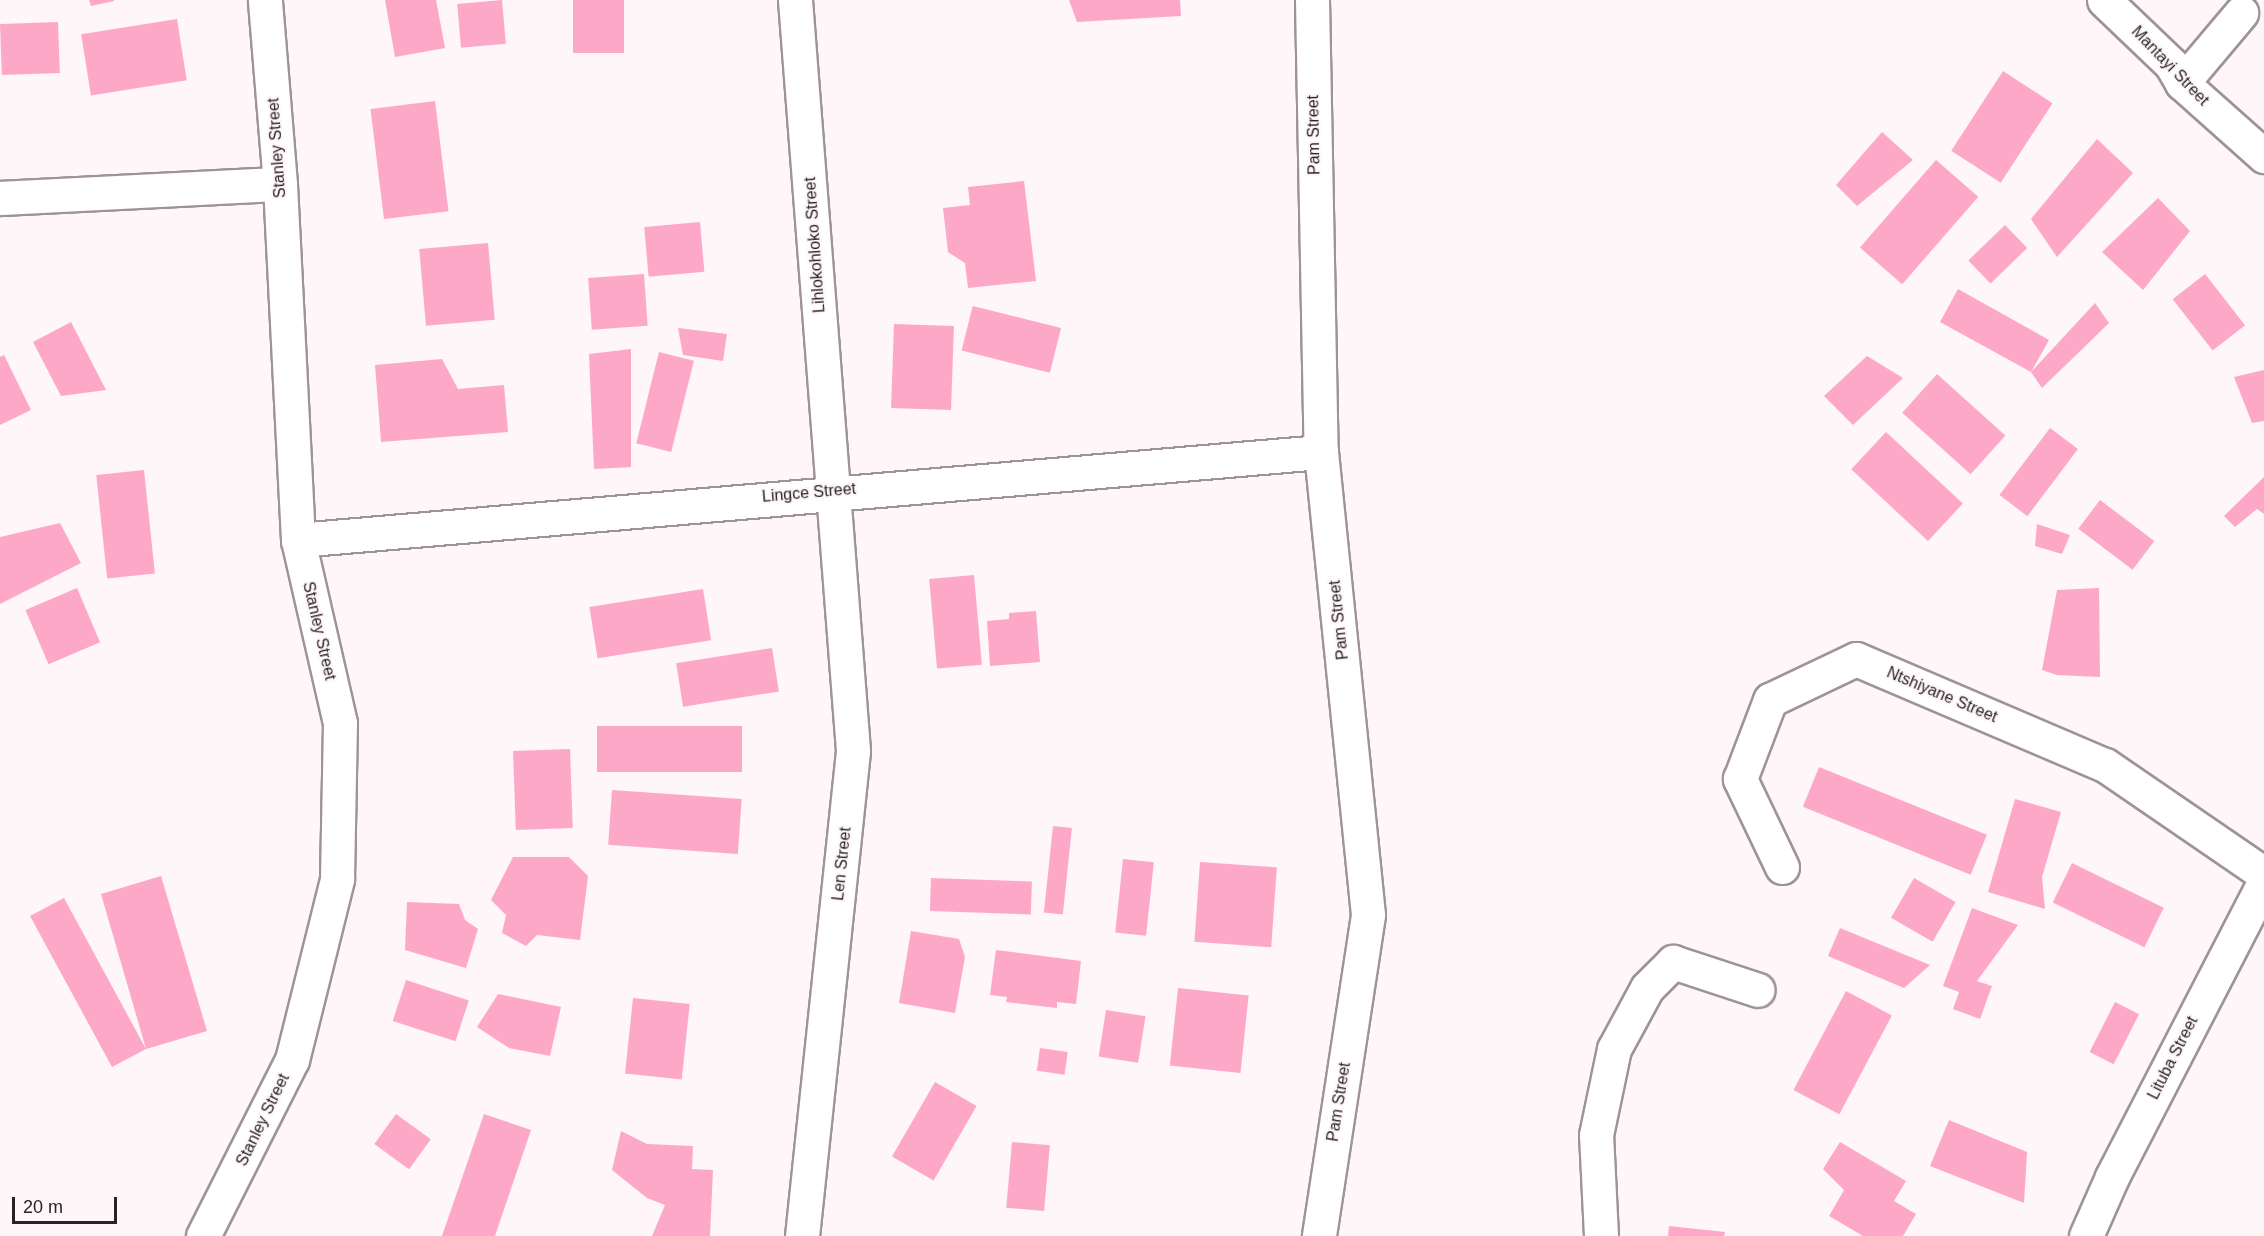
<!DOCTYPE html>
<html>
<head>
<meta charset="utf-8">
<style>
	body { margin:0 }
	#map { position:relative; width:2264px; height:1236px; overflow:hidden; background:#fef6f8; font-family:Helvetica,sans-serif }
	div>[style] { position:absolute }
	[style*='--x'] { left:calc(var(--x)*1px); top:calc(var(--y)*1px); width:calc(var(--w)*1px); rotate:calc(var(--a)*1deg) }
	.building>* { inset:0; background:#fea8c8; transform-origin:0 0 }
	.roads { filter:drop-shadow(2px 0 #9f9397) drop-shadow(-2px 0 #9f9397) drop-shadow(0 2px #9f9397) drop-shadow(0 -2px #9f9397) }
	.minor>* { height:33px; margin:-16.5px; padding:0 16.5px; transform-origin:16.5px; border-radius:16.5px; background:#fff }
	span { translate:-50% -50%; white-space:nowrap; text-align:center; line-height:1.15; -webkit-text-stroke:4.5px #fef6f8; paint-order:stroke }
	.street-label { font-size:16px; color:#282425 }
	.scale { position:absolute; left:12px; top:1197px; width:105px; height:27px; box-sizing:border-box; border:3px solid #282425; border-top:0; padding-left:8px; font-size:18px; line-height:21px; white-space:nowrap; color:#282425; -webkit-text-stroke:4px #fef6f8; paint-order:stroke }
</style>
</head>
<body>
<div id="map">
	<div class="building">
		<div style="clip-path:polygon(89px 0,114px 0,114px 1px,91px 6px)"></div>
		<div style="clip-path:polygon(385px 0,436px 0,445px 48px,395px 57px)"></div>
		<div style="left:502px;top:0;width:44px;height:45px;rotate:85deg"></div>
		<div style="left:573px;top:0;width:51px;height:53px"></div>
		<div style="clip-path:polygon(1069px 0,1180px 0,1181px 16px,1077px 22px)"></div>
		<div style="left:177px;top:19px;width:62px;height:97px;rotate:81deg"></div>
		<div style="left:58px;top:22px;width:51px;height:58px;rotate:88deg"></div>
		<div style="left:2003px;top:71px;width:59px;height:95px;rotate:33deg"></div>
		<div style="left:435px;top:101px;width:111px;height:65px;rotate:83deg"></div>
		<div style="clip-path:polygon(1882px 132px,1913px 160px,1857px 206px,1836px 185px)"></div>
		<div style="clip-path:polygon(2097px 139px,2133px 173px,2057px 257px,2031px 219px)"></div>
		<div style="left:1936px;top:160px;width:56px;height:116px;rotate:41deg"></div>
		<div style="clip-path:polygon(1024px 181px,1036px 281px,968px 288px,965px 263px,948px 252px,943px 208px,970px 205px,968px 187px)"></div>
		<div style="clip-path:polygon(2158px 198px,2190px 231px,2143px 290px,2102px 252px)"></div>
		<div style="left:700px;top:222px;width:50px;height:56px;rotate:85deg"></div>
		<div style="left:2005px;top:225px;width:32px;height:51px;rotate:46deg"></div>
		<div style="left:488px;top:243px;width:77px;height:69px;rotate:85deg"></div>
		<div style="left:644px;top:274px;width:52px;height:56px;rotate:86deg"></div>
		<div style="left:2205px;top:274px;width:65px;height:41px;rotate:52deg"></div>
		<div style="clip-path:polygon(1958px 289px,2049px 340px,2031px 372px,2095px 303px,2109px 323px,2042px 388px,2031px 372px,1940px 322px)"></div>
		<div style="clip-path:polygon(71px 322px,106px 390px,61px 396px,33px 342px)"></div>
		<div style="left:894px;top:324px;width:60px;height:84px;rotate:2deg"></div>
		<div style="clip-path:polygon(678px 328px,727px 334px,723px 361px,683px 355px)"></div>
		<div style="left:1061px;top:328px;width:46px;height:91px;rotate:104deg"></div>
		<div style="clip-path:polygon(631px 349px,631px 467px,594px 469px,589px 354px)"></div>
		<div style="left:659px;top:352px;width:36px;height:94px;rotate:14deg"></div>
		<div style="clip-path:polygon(4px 355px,31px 410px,0 425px,0 357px)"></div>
		<div style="clip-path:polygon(1867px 356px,1903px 378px,1853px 425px,1824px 396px)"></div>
		<div style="clip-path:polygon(442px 359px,458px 389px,504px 385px,508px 432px,381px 442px,375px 365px)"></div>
		<div style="clip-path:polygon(2264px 370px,2264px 421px,2252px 423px,2234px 377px)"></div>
		<div style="left:1937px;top:374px;width:92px;height:52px;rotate:42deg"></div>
		<div style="left:2050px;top:428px;width:35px;height:84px;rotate:37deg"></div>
		<div style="left:1886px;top:432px;width:105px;height:51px;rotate:43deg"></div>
		<div style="left:144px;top:470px;width:104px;height:48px;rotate:84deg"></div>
		<div style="clip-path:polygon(2264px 477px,2264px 514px,2257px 509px,2235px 527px,2224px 516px)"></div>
		<div style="left:2100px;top:500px;width:68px;height:36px;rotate:37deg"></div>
		<div style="clip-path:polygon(60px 523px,81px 563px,0 604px,0 537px)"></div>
		<div style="clip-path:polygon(2037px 524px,2070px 535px,2062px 554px,2035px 546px)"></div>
		<div style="left:974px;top:575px;width:90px;height:45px;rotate:85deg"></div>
		<div style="left:77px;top:588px;width:59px;height:56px;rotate:67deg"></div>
		<div style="clip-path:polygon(2099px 588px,2100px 677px,2057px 675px,2042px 670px,2057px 590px)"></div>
		<div style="left:703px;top:589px;width:52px;height:115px;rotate:81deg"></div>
		<div style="clip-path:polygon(1036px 611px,1040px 662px,990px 666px,987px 621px,1009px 619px,1009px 613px)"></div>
		<div style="left:772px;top:648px;width:44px;height:97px;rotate:81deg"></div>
		<div style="left:597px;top:726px;width:145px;height:46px"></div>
		<div style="left:570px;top:749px;width:79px;height:57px;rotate:88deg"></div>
		<div style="left:1819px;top:767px;width:181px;height:43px;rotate:22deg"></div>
		<div style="left:612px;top:790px;width:130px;height:55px;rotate:4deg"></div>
		<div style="clip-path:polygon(2015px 799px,2061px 812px,2042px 877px,2045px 909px,1988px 892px)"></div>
		<div style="left:1053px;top:826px;width:19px;height:87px;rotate:6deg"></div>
		<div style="clip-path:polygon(513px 857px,569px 857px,588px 876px,580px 940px,537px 935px,526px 946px,502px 933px,506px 915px,491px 900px)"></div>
		<div style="left:1123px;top:859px;width:31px;height:74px;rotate:6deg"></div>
		<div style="left:1200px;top:862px;width:77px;height:80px;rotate:4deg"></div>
		<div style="left:2072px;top:863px;width:102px;height:44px;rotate:26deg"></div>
		<div style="clip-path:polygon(161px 876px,207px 1031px,146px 1049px,112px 1067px,30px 916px,64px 898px,146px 1049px,101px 894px)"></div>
		<div style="left:931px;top:878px;width:101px;height:33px;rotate:2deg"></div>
		<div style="left:1914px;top:878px;width:48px;height:46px;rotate:30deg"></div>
		<div style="clip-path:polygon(407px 902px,459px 904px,465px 920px,478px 929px,466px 968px,405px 950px)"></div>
		<div style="clip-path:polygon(1972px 908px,2018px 925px,1977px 981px,1992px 986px,1980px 1019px,1953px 1009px,1959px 992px,1943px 986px)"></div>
		<div style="clip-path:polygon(1840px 928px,1930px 965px,1904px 988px,1828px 956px)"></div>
		<div style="clip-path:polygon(911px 931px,959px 939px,965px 957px,955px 1013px,899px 1003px)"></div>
		<div style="clip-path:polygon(996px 950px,1081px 961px,1076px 1004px,1057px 1002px,1057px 1008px,1006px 1002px,1007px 997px,990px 995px)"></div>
		<div style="left:406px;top:980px;width:66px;height:43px;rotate:18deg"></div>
		<div style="left:1178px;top:988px;width:71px;height:78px;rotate:6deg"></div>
		<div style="left:1846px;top:991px;width:52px;height:112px;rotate:28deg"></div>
		<div style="clip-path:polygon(498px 994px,561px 1007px,550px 1056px,509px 1048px,477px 1027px)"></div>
		<div style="left:633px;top:998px;width:57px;height:76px;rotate:6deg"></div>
		<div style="left:2115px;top:1002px;width:27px;height:56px;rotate:27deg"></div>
		<div style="left:1106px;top:1010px;width:40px;height:47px;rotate:9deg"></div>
		<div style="left:1040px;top:1048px;width:28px;height:23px;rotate:8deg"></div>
		<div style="left:935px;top:1082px;width:48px;height:86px;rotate:30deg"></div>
		<div style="left:396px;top:1114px;width:43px;height:37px;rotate:36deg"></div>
		<div style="clip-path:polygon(484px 1114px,531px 1130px,495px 1236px,442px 1236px)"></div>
		<div style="clip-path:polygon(1949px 1120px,2027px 1152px,2024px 1203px,1930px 1166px)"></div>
		<div style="clip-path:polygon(621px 1131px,647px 1144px,693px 1146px,692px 1169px,713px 1170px,710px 1236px,652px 1236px,665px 1205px,647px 1198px,612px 1170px)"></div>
		<div style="left:1012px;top:1142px;width:38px;height:66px;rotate:5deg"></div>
		<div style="clip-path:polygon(1840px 1142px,1906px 1181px,1894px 1201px,1916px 1214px,1903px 1236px,1863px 1236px,1829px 1216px,1844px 1190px,1823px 1169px)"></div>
		<div style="clip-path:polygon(1669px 1226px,1725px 1232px,1724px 1236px,1668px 1236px)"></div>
	</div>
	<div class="roads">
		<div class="minor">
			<div style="--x:795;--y:0;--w:753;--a:85.58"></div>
			<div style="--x:853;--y:751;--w:488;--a:96"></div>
			<div style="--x:1312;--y:0;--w:452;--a:88.9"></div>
			<div style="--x:1321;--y:452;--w:465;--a:84.2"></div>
			<div style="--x:1368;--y:915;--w:325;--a:98.7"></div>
			<div style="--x:2104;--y:0;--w:93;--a:43.7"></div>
			<div style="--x:2171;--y:64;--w:22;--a:60"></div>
			<div style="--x:2182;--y:83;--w:110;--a:41.7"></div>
			<div style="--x:2182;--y:83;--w:92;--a:-49.9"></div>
			<div style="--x:0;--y:198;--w:280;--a:-2.9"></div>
			<div style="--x:298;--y:540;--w:1027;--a:-4.92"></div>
			<div style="--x:1782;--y:867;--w:98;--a:-115.5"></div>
			<div style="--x:1740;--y:779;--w:85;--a:-69.2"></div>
			<div style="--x:1770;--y:700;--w:95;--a:-25.5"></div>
			<div style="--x:1856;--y:659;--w:271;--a:23.1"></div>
			<div style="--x:2105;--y:765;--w:193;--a:34.4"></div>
			<div style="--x:203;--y:1236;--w:197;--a:-63.2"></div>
			<div style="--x:292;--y:1060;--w:187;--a:-76"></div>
			<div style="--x:337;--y:879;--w:156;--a:-88.9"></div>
			<div style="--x:340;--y:723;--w:188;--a:-102.9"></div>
			<div style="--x:298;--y:540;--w:356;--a:-92.9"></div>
			<div style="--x:280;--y:184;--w:185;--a:-94.7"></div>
			<div style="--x:1601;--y:1236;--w:101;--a:-92.8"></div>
			<div style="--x:1596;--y:1135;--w:88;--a:-78.2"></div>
			<div style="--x:1614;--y:1049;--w:69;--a:-61.6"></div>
			<div style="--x:1647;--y:988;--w:37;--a:-45"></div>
			<div style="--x:1673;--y:962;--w:89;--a:18.2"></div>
			<div style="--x:2086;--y:1236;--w:64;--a:-66.2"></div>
			<div style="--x:2112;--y:1177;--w:332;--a:-62.7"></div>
		</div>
	</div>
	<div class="street-label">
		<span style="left:2170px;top:66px;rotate:46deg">Mantayi Street</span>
		<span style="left:1314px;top:135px;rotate:-91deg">Pam Street</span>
		<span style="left:277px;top:148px;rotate:-94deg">Stanley Street</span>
		<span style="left:815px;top:245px;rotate:-94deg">Lihlokohloko Street</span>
		<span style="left:809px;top:493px;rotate:-5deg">Lingce Street</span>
		<span style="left:1339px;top:620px;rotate:-96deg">Pam Street</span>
		<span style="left:319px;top:631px;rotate:77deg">Stanley Street</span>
		<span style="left:1942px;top:695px;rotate:23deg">Ntshiyane Street</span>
		<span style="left:842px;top:864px;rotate:-84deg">Len Street</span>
		<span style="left:2173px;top:1058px;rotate:-63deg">Lituba Street</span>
		<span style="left:1339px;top:1102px;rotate:-81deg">Pam Street</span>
		<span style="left:263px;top:1120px;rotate:-64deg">Stanley Street</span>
	</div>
	<div class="scale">20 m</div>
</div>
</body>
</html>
